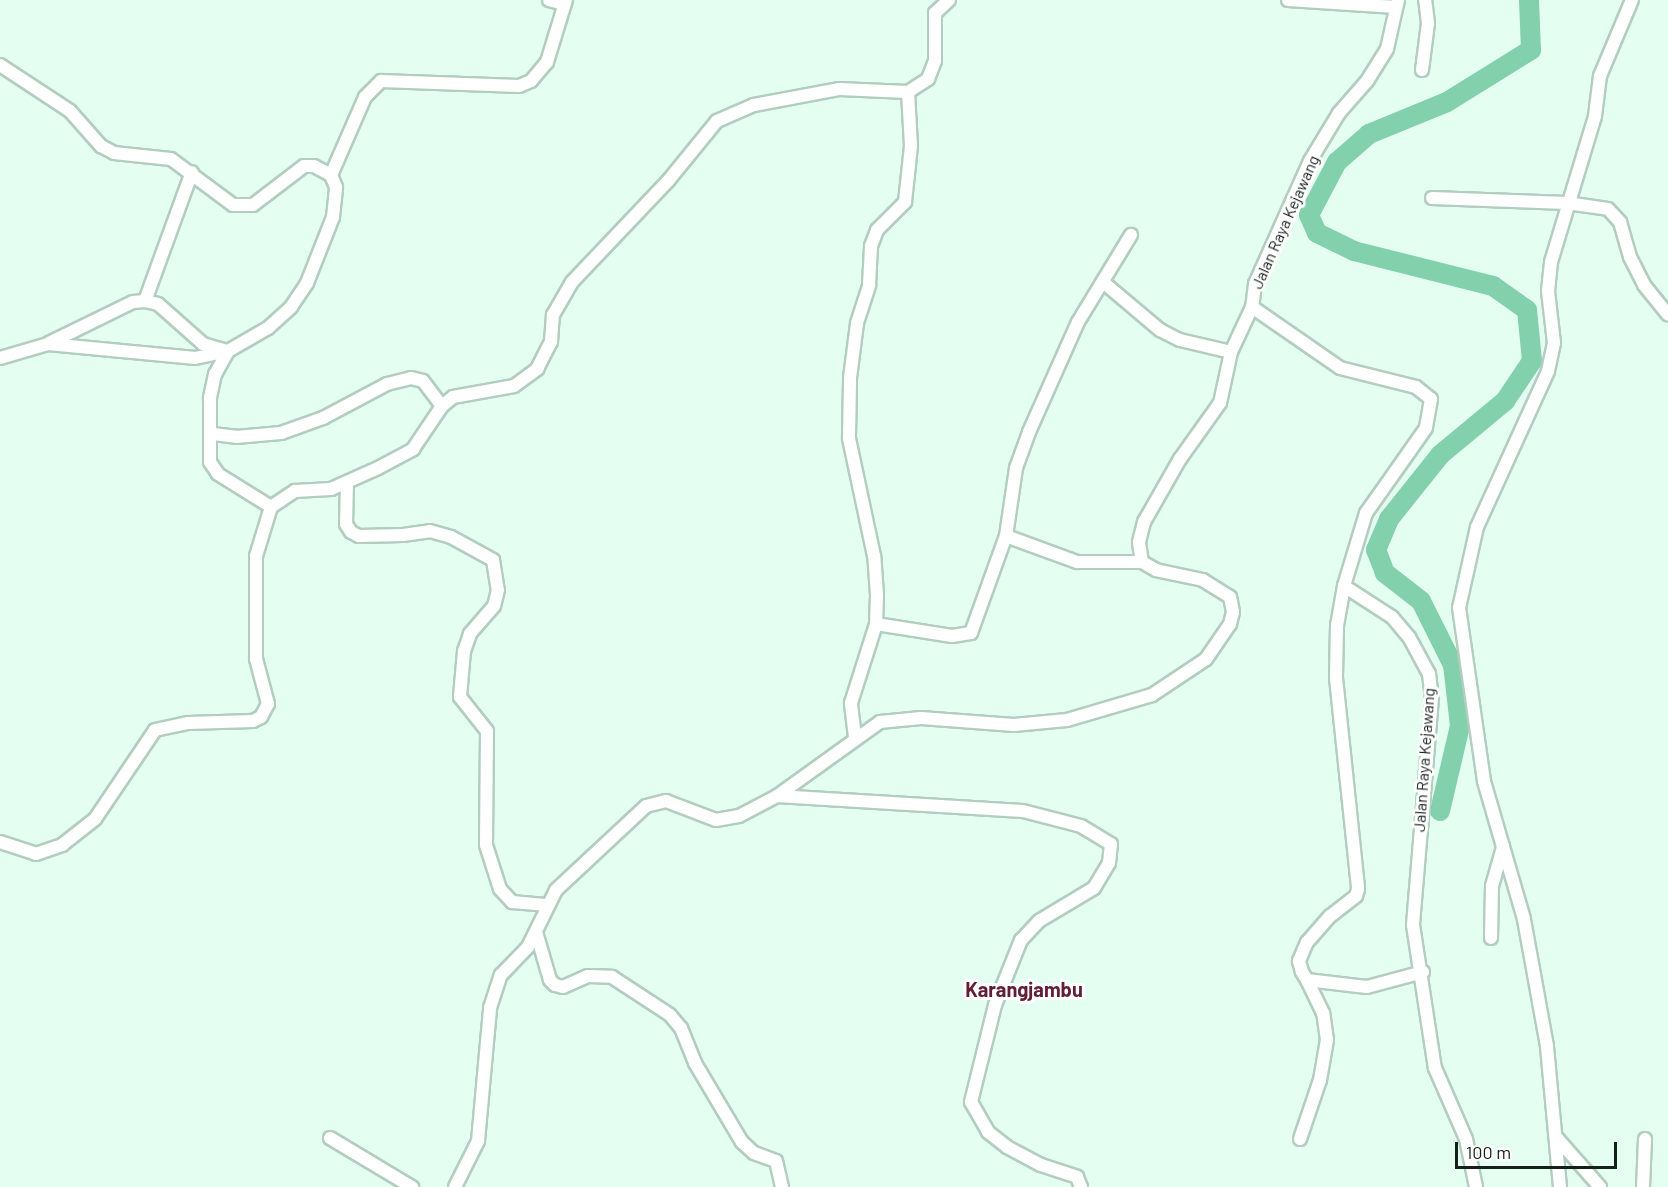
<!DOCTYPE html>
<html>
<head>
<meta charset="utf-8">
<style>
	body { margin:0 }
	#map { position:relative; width:1668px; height:1187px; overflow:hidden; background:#e4fff1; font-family:Barlow,sans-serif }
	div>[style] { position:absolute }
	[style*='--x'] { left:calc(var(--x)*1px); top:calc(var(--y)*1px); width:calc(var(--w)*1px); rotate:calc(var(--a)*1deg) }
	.river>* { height:20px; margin:-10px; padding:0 10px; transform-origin:10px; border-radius:10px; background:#83d0ac }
	.roads { filter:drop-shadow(2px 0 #b3cdc0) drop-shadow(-2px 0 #b3cdc0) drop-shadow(0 2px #b3cdc0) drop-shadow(0 -2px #b3cdc0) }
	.minor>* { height:12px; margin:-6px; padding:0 6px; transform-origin:6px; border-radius:6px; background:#fff }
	span { translate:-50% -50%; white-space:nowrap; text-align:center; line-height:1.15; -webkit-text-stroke:6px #fff; paint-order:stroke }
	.street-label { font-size:16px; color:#16201b }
	.quarter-label { font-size:20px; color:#621e35; font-weight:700 }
	.scale { position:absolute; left:1455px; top:1142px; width:162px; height:27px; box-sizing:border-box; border:3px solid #16201b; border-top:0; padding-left:8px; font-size:18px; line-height:21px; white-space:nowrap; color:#16201b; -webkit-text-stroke:4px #fff; paint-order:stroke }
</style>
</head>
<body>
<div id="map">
	<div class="river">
		<div style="--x:1440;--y:811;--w:87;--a:-76.8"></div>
		<div style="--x:1460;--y:726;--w:61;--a:-96.5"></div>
		<div style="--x:1453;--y:665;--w:72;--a:-116.6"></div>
		<div style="--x:1421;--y:601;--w:46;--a:-142.1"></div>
		<div style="--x:1385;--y:573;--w:25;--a:-111"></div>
		<div style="--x:1376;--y:550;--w:34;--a:-67"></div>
		<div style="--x:1389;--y:519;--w:82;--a:-51.4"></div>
		<div style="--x:1440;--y:455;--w:85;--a:-39.7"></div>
		<div style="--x:1505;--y:401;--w:48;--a:-56"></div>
		<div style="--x:1532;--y:361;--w:51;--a:-95.6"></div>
		<div style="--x:1527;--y:310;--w:42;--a:-144.8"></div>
		<div style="--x:1493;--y:286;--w:143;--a:-165.9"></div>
		<div style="--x:1354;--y:251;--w:41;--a:-154.1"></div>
		<div style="--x:1317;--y:233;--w:20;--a:-114"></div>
		<div style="--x:1309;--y:215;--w:60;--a:-62.2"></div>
		<div style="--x:1337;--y:162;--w:43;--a:-41.2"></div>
		<div style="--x:1369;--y:134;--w:84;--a:-22.3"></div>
		<div style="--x:1447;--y:102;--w:99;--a:-31.8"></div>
		<div style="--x:1531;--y:50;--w:50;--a:-92.3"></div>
	</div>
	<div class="roads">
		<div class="minor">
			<div style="--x:549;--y:0;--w:16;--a:15"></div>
			<div style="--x:1288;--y:0;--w:108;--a:3.7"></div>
			<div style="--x:1398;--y:0;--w:50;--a:102.7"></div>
			<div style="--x:1387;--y:49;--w:38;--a:122"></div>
			<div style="--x:1367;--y:81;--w:43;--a:131.2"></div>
			<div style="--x:1339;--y:113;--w:56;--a:121.1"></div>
			<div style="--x:1310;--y:161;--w:135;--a:114.1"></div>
			<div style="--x:1255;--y:284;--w:23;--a:97"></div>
			<div style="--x:1252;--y:307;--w:107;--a:34.7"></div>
			<div style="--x:1340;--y:368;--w:78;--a:14"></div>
			<div style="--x:1416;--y:387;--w:19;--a:39"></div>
			<div style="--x:1431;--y:399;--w:29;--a:100"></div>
			<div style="--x:1426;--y:428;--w:104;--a:125.2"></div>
			<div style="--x:1366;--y:513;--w:76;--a:106.8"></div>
			<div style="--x:1344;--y:586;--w:57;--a:32.9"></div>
			<div style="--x:1392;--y:617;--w:26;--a:50"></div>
			<div style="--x:1409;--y:637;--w:42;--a:61.6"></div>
			<div style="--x:1429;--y:674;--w:24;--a:83"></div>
			<div style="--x:1432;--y:698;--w:228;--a:94.8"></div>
			<div style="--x:1413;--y:925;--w:145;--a:81.3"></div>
			<div style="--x:1435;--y:1068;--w:77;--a:66.4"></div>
			<div style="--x:1466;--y:1139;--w:49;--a:78.2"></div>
			<div style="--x:0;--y:65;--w:84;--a:33.3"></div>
			<div style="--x:70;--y:111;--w:47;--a:48.5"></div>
			<div style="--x:101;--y:146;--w:15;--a:28"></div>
			<div style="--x:114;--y:153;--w:57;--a:6"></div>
			<div style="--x:171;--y:159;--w:77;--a:36.6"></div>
			<div style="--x:233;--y:205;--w:20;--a:0"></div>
			<div style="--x:253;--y:205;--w:64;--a:-37.4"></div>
			<div style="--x:304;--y:166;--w:10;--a:0"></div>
			<div style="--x:314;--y:166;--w:19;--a:28"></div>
			<div style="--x:331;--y:175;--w:85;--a:-66.4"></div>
			<div style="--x:365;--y:97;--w:23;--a:-45"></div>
			<div style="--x:381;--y:81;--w:138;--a:2.1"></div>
			<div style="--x:519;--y:86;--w:13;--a:-23"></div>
			<div style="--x:531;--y:81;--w:25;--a:-50"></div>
			<div style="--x:547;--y:62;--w:65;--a:-73"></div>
			<div style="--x:1422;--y:70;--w:47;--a:-82.7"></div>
			<div style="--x:1428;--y:23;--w:23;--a:-97"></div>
			<div style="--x:1432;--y:198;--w:135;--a:2.1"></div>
			<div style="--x:1567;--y:203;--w:41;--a:8.3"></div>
			<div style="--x:1608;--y:209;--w:18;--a:47"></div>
			<div style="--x:1620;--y:222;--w:36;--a:74"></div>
			<div style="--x:1630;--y:257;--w:31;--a:63"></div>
			<div style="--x:1644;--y:285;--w:38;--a:51"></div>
			<div style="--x:1103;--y:282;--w:75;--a:40.1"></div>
			<div style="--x:1160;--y:330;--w:22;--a:27"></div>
			<div style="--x:1180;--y:340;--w:52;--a:13.2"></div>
			<div style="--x:145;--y:301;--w:137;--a:-70"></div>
			<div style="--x:49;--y:343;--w:93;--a:-26"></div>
			<div style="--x:133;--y:302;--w:12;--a:-5"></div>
			<div style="--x:145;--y:301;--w:13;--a:13"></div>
			<div style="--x:158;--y:304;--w:60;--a:41.6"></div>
			<div style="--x:203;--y:344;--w:26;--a:16"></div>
			<div style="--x:228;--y:351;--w:26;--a:119"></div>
			<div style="--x:215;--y:374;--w:25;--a:102"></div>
			<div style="--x:210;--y:398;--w:64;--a:90"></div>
			<div style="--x:210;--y:462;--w:14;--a:56"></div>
			<div style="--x:218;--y:474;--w:62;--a:31.9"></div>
			<div style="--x:0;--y:358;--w:50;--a:-16.3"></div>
			<div style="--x:48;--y:344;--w:148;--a:5.4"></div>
			<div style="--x:195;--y:358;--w:34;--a:-12"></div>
			<div style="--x:228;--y:351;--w:46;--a:-29.9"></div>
			<div style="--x:268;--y:328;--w:31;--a:-42"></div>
			<div style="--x:291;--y:307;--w:29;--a:-56"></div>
			<div style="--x:307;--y:283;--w:71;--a:-68.5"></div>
			<div style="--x:333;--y:217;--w:30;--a:-84"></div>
			<div style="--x:336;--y:187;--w:13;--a:-113"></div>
			<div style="--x:213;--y:434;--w:23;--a:7"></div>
			<div style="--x:236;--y:437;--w:45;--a:-5.1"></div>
			<div style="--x:281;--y:433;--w:45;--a:-19.7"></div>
			<div style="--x:323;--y:418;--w:72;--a:-28"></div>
			<div style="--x:387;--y:384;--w:25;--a:-14"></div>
			<div style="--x:411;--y:378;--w:12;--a:14"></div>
			<div style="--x:423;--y:381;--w:31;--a:53"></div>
			<div style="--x:347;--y:483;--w:41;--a:91.4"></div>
			<div style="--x:346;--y:524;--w:9;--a:58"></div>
			<div style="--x:351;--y:532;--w:9;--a:27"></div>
			<div style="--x:359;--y:536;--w:44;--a:-1.3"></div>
			<div style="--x:403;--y:535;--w:27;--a:-8"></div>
			<div style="--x:430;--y:531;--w:22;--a:16"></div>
			<div style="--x:451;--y:537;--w:48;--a:28.7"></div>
			<div style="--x:493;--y:560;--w:30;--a:81"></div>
			<div style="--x:498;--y:590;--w:16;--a:104"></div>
			<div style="--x:494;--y:606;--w:37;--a:131"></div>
			<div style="--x:470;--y:634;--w:18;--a:109"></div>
			<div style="--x:464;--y:651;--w:46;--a:95"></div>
			<div style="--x:460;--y:697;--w:43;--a:51.5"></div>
			<div style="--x:487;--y:731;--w:114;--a:90.5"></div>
			<div style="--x:486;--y:845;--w:46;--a:72.3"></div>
			<div style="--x:500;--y:889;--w:18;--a:47"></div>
			<div style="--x:512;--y:902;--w:36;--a:5"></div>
			<div style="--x:1006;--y:536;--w:76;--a:20.1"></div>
			<div style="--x:1077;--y:562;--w:65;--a:0"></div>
			<div style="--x:1344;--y:586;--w:40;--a:100"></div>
			<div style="--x:1337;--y:625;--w:53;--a:91.1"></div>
			<div style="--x:1336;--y:678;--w:212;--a:84"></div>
			<div style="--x:1358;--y:889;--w:7;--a:106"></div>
			<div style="--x:1356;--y:896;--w:33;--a:142"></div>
			<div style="--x:1330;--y:916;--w:35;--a:131"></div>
			<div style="--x:1307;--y:942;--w:21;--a:113"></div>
			<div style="--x:1299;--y:961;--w:11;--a:75"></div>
			<div style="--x:1302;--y:972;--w:9;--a:58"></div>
			<div style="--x:1307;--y:980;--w:60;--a:6.7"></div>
			<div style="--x:1367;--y:987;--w:58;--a:-15"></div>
			<div style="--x:876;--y:624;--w:77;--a:9"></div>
			<div style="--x:952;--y:636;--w:19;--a:-9"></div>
			<div style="--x:971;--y:633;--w:103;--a:-70.2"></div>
			<div style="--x:1006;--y:536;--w:69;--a:-81.6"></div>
			<div style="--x:1016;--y:468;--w:38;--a:-70"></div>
			<div style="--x:1029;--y:432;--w:120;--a:-66"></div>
			<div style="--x:1078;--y:322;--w:102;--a:-58.7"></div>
			<div style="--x:855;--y:737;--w:34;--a:-97"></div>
			<div style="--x:851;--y:703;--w:83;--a:-72.4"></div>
			<div style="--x:876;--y:624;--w:29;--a:-88"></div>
			<div style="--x:877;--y:595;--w:39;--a:-94"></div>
			<div style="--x:874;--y:556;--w:121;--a:-102"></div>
			<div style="--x:849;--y:438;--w:60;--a:-89"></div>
			<div style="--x:850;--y:378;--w:55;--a:-82.7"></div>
			<div style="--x:857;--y:323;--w:40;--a:-72"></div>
			<div style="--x:869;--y:285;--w:39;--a:-87"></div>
			<div style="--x:871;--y:246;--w:17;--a:-69"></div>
			<div style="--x:877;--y:230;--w:40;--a:-45"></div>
			<div style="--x:905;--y:202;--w:56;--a:-83.9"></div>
			<div style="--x:911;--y:146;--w:54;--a:-93.2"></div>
			<div style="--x:777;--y:796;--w:246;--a:3.5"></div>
			<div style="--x:1023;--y:811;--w:60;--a:14.5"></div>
			<div style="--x:1081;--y:826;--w:35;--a:31"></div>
			<div style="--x:1111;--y:844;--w:19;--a:96"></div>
			<div style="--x:1109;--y:863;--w:29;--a:121"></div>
			<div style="--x:1094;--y:888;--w:64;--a:149"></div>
			<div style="--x:1039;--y:921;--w:26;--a:133"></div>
			<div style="--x:1021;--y:940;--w:70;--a:111.8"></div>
			<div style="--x:995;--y:1005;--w:100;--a:103.9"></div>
			<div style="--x:971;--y:1102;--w:34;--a:60"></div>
			<div style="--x:988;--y:1132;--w:24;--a:38"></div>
			<div style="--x:1007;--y:1147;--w:38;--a:28"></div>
			<div style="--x:1041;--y:1165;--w:38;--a:18"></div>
			<div style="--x:1077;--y:1177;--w:11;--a:68"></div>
			<div style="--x:0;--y:842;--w:38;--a:18"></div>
			<div style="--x:36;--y:854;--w:28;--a:-19"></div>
			<div style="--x:62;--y:845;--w:42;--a:-38.2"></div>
			<div style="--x:95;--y:819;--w:107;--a:-56"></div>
			<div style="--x:155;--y:730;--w:34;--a:-12"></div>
			<div style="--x:188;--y:723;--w:65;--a:-1.8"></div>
			<div style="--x:253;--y:721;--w:9;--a:-27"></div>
			<div style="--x:261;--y:717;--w:15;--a:-62"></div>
			<div style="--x:268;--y:704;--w:47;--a:-104.9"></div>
			<div style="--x:256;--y:659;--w:103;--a:-90"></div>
			<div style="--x:256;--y:556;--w:51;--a:-73"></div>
			<div style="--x:271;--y:507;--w:29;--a:-34"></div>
			<div style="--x:295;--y:491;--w:36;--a:-3"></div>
			<div style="--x:331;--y:489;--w:51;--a:-24.1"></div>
			<div style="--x:378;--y:468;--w:40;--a:-28"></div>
			<div style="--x:413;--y:449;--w:52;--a:-56"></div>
			<div style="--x:442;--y:406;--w:14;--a:-39"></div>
			<div style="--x:453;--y:397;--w:62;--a:-10.2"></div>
			<div style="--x:514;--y:386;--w:29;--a:-36"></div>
			<div style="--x:537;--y:369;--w:30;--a:-63"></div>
			<div style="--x:551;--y:342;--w:27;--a:-86"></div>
			<div style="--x:553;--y:315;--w:38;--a:-60"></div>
			<div style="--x:572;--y:282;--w:139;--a:-46.5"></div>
			<div style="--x:668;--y:181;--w:77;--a:-50.8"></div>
			<div style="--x:717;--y:121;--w:40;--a:-23.4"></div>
			<div style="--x:754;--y:105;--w:86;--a:-10.7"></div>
			<div style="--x:839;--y:89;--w:69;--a:2.5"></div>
			<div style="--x:908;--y:92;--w:24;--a:-33"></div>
			<div style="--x:928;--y:79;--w:19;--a:-69"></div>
			<div style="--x:935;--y:61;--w:48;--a:-90"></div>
			<div style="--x:935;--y:13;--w:19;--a:-43"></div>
			<div style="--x:536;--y:932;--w:50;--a:73.7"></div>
			<div style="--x:550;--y:980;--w:7;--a:45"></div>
			<div style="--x:555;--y:985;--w:8;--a:14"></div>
			<div style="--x:563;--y:987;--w:27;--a:-24"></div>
			<div style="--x:588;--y:976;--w:24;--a:2"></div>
			<div style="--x:612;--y:977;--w:69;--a:33.2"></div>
			<div style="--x:670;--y:1015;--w:17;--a:50"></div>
			<div style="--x:681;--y:1028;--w:38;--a:68"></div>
			<div style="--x:695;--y:1063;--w:92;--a:59.3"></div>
			<div style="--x:742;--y:1142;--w:16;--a:43"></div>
			<div style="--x:754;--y:1153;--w:23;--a:20"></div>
			<div style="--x:776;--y:1161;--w:27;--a:77"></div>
			<div style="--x:1491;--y:938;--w:52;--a:-88.9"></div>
			<div style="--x:1492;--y:886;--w:41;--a:-74.2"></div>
			<div style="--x:1556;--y:1137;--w:67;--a:48.7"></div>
			<div style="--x:330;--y:1138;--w:96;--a:30.9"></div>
			<div style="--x:1300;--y:1139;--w:62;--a:-71.3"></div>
			<div style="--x:1320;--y:1080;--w:41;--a:-80.1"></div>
			<div style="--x:1327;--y:1040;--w:27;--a:-98"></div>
			<div style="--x:1323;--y:1013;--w:37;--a:-116"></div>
			<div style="--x:455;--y:1187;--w:51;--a:-63.4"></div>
			<div style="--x:478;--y:1141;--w:134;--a:-84.8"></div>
			<div style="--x:490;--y:1008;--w:35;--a:-72"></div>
			<div style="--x:501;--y:975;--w:39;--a:-46"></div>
			<div style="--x:528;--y:947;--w:64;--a:-63.8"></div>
			<div style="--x:556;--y:890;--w:123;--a:-43"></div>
			<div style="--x:646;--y:806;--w:21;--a:-14"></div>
			<div style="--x:666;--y:801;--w:53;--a:20.8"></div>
			<div style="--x:716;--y:820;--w:23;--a:-10"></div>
			<div style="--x:739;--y:816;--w:43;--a:-27.8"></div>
			<div style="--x:777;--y:796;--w:127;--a:-35.7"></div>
			<div style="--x:880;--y:722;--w:41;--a:-5.6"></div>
			<div style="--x:921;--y:718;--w:93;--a:4.3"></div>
			<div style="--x:1014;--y:725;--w:53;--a:-5.4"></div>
			<div style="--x:1067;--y:720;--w:89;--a:-16.4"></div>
			<div style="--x:1152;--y:695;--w:65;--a:-33.7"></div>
			<div style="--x:1206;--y:659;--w:42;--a:-55.6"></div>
			<div style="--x:1230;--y:624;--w:12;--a:-76"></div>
			<div style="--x:1233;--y:612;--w:15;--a:-101"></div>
			<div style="--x:1230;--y:597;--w:32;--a:-148"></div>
			<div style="--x:1203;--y:580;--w:48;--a:-168"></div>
			<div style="--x:1156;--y:570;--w:16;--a:-150"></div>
			<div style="--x:1142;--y:562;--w:20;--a:-99"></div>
			<div style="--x:1139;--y:542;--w:21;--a:-76"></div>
			<div style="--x:1144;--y:522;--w:73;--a:-60.3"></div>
			<div style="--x:1180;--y:459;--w:69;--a:-54.5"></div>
			<div style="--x:1220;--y:403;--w:52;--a:-77.8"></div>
			<div style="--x:1231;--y:352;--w:50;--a:-65"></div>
			<div style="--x:1560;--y:1187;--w:142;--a:-95.3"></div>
			<div style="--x:1547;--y:1046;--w:129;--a:-100.3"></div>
			<div style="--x:1524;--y:919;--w:144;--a:-106.2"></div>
			<div style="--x:1484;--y:781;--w:175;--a:-98.2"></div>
			<div style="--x:1459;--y:608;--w:83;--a:-77.5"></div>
			<div style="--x:1477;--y:527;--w:171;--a:-65.5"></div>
			<div style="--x:1548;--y:371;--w:29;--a:-78"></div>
			<div style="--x:1554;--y:343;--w:52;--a:-96.6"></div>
			<div style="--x:1548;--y:291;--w:29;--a:-84"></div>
			<div style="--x:1551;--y:262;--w:152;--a:-73.2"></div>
			<div style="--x:1595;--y:116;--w:40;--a:-82.9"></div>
			<div style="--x:1600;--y:76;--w:82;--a:-67.2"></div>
			<div style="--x:1643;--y:1187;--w:48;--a:-87.6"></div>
		</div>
	</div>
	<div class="street-label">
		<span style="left:1285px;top:222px;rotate:-66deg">Jalan Raya Kejawang</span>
		<span style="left:1424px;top:760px;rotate:-86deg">Jalan Raya Kejawang</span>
	</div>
	<div class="quarter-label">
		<span style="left:1024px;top:989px">Karangjambu</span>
	</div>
	<div class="scale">100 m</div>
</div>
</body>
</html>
